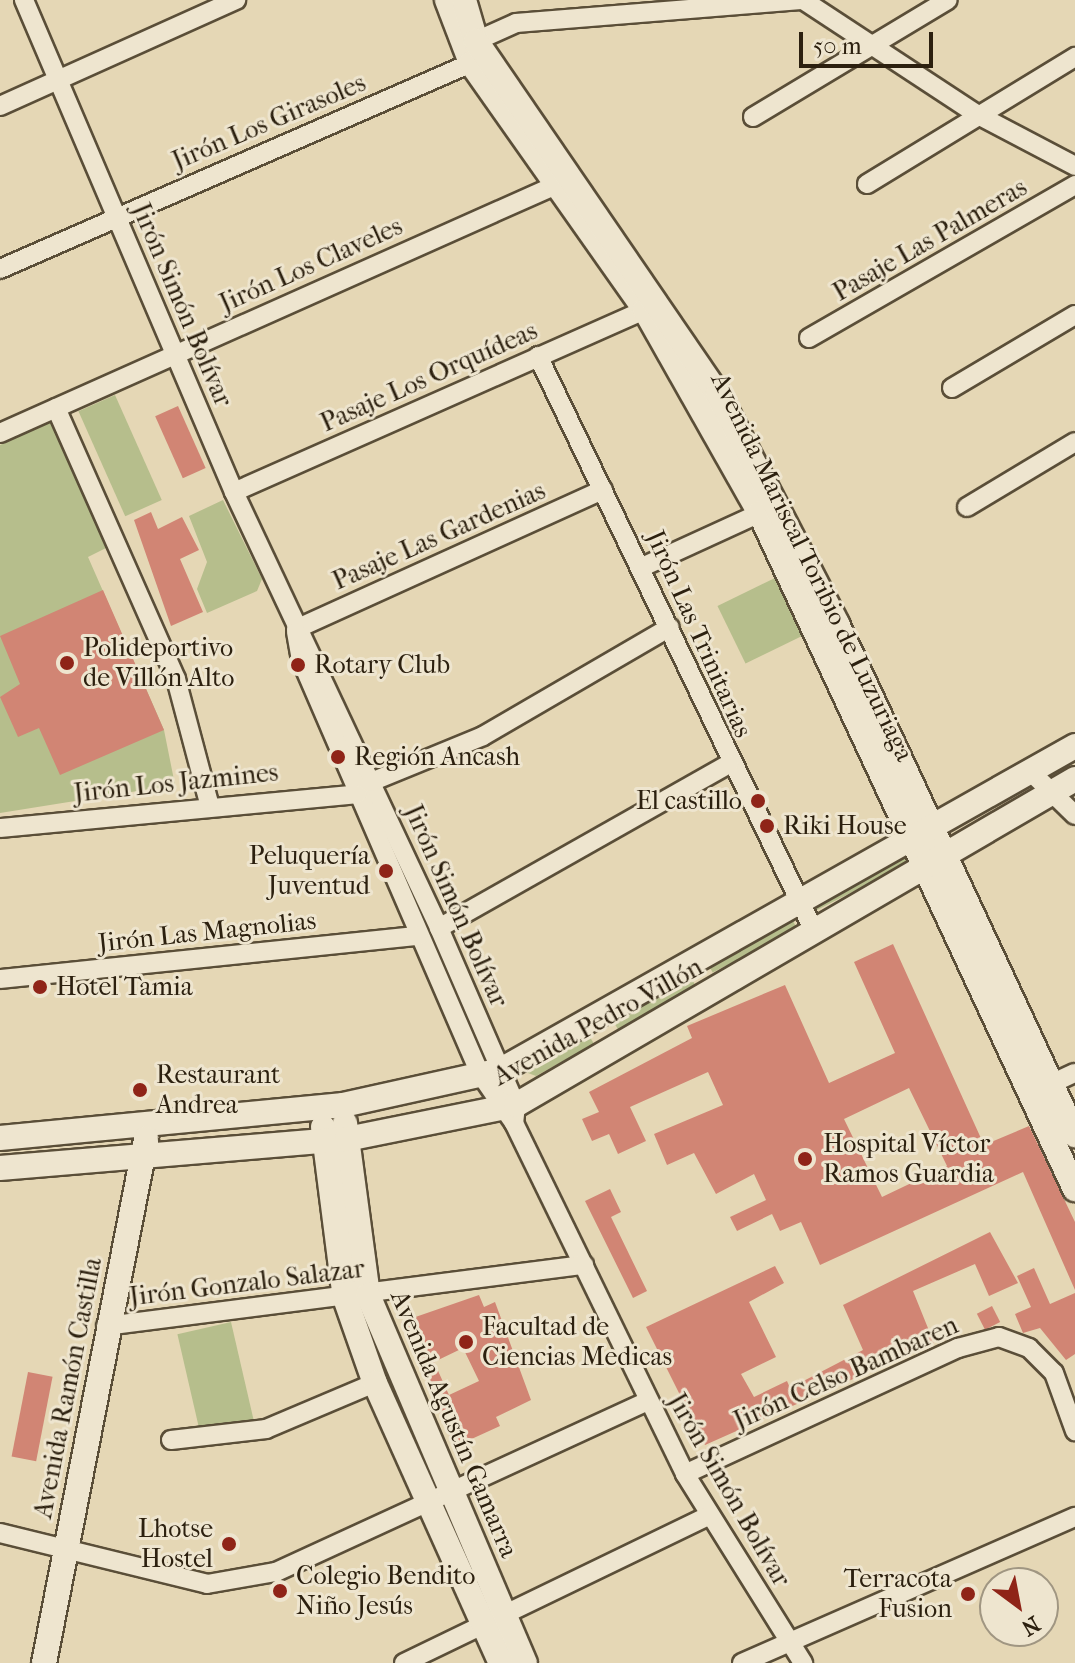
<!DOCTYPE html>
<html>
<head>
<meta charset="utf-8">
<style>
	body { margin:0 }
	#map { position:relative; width:1075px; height:1663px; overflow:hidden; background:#e5d7b5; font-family:"IM FELL French Canon",serif }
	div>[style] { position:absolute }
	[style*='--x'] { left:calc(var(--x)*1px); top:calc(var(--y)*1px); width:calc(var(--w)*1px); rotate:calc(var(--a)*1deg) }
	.green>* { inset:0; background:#b6be8c; transform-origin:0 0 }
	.building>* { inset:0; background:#d18574; transform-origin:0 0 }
	.roads { filter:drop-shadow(2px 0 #5a4e38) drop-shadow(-2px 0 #5a4e38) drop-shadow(0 2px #5a4e38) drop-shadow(0 -2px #5a4e38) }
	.street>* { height:18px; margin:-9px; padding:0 9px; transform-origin:9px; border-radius:9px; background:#eee5cf }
	.secondary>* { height:24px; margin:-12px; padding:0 12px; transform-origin:12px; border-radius:12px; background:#eee5cf }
	.dots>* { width:22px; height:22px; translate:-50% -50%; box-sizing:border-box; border:4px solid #eee5cf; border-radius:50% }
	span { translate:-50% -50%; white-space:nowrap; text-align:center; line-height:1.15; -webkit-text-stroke:6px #eee5cf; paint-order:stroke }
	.street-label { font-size:26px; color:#2c200f }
	.poi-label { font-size:26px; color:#2c200f }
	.left { translate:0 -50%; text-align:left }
	.right { translate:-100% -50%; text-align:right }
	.north { position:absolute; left:979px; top:1567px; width:80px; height:80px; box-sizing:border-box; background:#eee5cf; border:2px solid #a09682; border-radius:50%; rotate:148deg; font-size:22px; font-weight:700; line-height:32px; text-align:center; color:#2c200f }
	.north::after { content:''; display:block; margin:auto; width:28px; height:36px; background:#8f2418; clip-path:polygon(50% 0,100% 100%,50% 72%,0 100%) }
	.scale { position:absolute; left:799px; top:32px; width:134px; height:36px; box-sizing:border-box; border:4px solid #2c200f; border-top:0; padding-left:10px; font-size:24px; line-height:28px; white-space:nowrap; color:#2c200f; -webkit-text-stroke:6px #eee5cf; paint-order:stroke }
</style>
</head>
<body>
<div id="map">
	<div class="green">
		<div style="left:115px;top:395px;width:115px;height:40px;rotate:66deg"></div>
		<div style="clip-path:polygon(51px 421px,108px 547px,88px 557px,164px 730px,175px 785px,0 813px,0 445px)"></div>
		<div style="clip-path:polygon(223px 500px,262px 579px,257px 591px,207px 613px,197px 589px,207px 562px,189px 516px)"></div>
		<div style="left:775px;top:578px;width:64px;height:64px;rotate:64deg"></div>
		<div style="left:902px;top:852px;width:13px;height:102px;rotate:63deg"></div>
		<div style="left:790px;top:915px;width:16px;height:95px;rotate:63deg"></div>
		<div style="left:688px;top:973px;width:17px;height:89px;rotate:59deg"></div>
		<div style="clip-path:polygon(586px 1030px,594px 1044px,536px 1076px,528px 1073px,525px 1068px)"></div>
		<div style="clip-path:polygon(365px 1304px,436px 1478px,426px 1483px,353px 1309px)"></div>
		<div style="left:231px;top:1322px;width:107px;height:55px;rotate:77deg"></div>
	</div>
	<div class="building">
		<div style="left:178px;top:406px;width:68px;height:25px;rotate:66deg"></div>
		<div style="clip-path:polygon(151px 512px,158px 529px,182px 517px,199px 550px,180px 559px,203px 612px,171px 626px,134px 520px)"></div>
		<div style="clip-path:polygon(103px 590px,164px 730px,60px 775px,39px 728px,18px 737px,0 697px,20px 684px,0 636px)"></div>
		<div style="clip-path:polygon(evenodd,893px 944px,984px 1145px,1029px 1126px,1075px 1222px,1075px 1290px,1023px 1172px,820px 1265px,801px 1222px,780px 1231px,772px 1214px,737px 1231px,730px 1217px,766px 1200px,754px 1174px,716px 1194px,694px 1153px,667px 1165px,654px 1134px,723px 1105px,708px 1072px,630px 1107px,646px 1141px,618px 1154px,609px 1134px,592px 1141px,582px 1119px,599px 1112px,589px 1092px,692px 1038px,687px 1026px,785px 985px,829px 1083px,895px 1053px,854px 962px,893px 944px,909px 1088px,947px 1166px,882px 1197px,844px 1119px,909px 1088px)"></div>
		<div style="clip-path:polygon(610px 1189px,621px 1212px,611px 1217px,647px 1291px,633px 1298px,585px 1201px)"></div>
		<div style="clip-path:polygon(990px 1232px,1018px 1283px,989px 1296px,975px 1264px,913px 1291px,934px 1343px,705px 1445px,646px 1327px,775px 1266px,784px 1283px,749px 1302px,776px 1357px,741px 1374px,754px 1397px,787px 1381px,790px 1388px,863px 1350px,843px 1305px)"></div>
		<div style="clip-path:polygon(1034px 1268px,1050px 1304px,1075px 1293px,1075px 1354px,1066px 1360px,1040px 1328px,1023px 1333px,1015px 1314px,1031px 1307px,1017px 1276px)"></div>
		<div style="clip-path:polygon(evenodd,479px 1295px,484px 1307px,495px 1302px,531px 1400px,496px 1417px,500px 1426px,454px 1447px,401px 1322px,479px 1295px,463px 1348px,479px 1381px,449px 1395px,434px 1362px,463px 1348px)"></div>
		<div style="left:992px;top:1306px;width:18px;height:17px;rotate:63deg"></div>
		<div style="left:28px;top:1372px;width:25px;height:86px;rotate:11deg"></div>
	</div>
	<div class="roads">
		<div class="street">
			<div style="--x:24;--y:0;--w:535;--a:66.89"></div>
			<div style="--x:234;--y:492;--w:482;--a:64.8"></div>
			<div style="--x:439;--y:928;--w:193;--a:66.5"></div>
			<div style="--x:516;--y:1105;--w:18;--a:96"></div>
			<div style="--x:803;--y:0;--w:209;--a:33.3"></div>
			<div style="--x:978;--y:115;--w:110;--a:27.7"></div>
			<div style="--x:476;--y:41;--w:44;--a:-24.2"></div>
			<div style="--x:516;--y:23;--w:289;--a:-4.6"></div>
			<div style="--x:0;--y:106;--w:259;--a:-24.2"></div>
			<div style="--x:753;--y:117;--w:227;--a:-31"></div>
			<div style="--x:867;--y:184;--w:244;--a:-31.4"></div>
			<div style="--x:0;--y:269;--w:514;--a:-23.62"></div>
			<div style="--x:809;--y:338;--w:307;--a:-29.9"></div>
			<div style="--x:538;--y:356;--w:640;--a:64.36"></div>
			<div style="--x:952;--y:388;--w:143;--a:-30.7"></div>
			<div style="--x:56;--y:408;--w:296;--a:66.1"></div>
			<div style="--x:176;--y:679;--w:128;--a:75.1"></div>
			<div style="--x:0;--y:433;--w:609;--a:-24.04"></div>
			<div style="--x:234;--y:492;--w:449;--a:-23.9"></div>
			<div style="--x:967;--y:507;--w:126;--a:-31"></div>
			<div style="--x:640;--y:568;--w:142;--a:-24.6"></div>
			<div style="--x:296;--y:629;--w:337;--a:-24.4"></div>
			<div style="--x:296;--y:632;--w:28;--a:80"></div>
			<div style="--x:301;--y:660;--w:452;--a:66.6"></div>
			<div style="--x:481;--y:1075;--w:58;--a:55.5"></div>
			<div style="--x:514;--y:1123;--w:390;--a:64"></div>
			<div style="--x:685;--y:1474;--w:223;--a:58"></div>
			<div style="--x:1032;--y:773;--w:60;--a:44.3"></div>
			<div style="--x:371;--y:782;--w:121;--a:-22.3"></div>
			<div style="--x:483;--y:736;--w:216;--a:-30.2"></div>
			<div style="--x:0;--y:828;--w:359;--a:-5.4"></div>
			<div style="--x:439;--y:928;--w:333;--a:-29.5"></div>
			<div style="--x:0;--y:979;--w:421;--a:-5.9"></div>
			<div style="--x:1040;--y:1089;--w:38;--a:-25"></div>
			<div style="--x:106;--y:1326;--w:482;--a:-7.3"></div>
			<div style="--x:171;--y:1440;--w:96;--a:-6.6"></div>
			<div style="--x:266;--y:1429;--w:118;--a:-22.9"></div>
			<div style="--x:685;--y:1474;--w:301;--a:-24.8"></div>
			<div style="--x:958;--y:1348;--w:42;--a:-15"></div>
			<div style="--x:999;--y:1337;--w:32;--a:20"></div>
			<div style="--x:1029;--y:1348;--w:35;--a:45"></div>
			<div style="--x:1054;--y:1373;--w:62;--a:70.1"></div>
			<div style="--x:0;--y:1533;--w:213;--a:13.8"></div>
			<div style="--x:207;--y:1584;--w:70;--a:-9.9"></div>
			<div style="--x:276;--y:1572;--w:409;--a:-24.7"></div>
			<div style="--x:404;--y:1663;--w:338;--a:-25.8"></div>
			<div style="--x:742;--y:1663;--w:364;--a:-23.7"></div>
		</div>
		<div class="secondary">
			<div style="--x:447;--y:0;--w:67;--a:69.1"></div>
			<div style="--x:471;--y:63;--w:302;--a:54.8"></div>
			<div style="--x:645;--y:310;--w:233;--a:60.5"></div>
			<div style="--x:760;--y:513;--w:746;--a:65.02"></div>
			<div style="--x:464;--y:0;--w:43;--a:73.7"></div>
			<div style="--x:476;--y:41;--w:428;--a:55.6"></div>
			<div style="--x:718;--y:394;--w:259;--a:62.6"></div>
			<div style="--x:837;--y:624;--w:564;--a:65.03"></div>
			<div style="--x:345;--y:1123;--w:174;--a:82.4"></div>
			<div style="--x:368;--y:1295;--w:400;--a:66.9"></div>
			<div style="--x:323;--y:1127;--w:172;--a:82.7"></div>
			<div style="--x:345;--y:1298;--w:90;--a:70.6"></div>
			<div style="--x:375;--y:1383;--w:307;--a:65.8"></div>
			<div style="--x:0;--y:1138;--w:345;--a:-5.5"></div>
			<div style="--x:343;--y:1105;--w:162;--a:-12.5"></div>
			<div style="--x:501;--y:1070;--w:659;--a:-29.44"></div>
			<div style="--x:0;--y:1168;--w:348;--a:-4.8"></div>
			<div style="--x:347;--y:1139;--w:172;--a:-11.4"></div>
			<div style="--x:516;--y:1105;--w:647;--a:-30.25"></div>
			<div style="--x:44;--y:1663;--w:534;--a:-78.98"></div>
		</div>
	</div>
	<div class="dots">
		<div style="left:67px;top:663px;background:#8f2418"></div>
		<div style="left:298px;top:665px;background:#8f2418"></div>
		<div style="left:338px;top:757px;background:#8f2418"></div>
		<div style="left:758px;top:801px;background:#8f2418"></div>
		<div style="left:767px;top:826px;background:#8f2418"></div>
		<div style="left:386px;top:871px;background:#8f2418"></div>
		<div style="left:40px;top:987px;background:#8f2418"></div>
		<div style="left:140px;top:1090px;background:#8f2418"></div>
		<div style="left:805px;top:1159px;background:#8f2418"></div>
		<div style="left:466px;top:1342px;background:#8f2418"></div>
		<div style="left:229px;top:1544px;background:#8f2418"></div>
		<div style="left:280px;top:1591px;background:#8f2418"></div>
		<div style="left:968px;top:1594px;background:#8f2418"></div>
	</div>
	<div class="street-label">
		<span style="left:269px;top:122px;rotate:-23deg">Jirón Los Girasoles</span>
		<span style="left:930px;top:240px;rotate:-30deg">Pasaje Las Palmeras</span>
		<span style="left:311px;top:265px;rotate:-24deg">Jirón Los Claveles</span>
		<span style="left:182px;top:305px;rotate:67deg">Jirón Simón Bolívar</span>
		<span style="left:429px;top:377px;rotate:-24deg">Pasaje Los Orquídeas</span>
		<span style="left:439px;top:536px;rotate:-24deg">Pasaje Las Gardenias</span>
		<span style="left:812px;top:567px;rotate:64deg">Avenida Mariscal Toribio de Luzuriaga</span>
		<span style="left:699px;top:634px;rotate:66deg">Jirón Las Trinitarias</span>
		<span style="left:176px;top:783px;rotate:-6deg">Jirón Los Jazmines</span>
		<span style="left:456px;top:906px;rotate:66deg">Jirón Simón Bolívar</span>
		<span style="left:207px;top:932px;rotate:-6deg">Jirón Las Magnolias</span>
		<span style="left:598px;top:1022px;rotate:-29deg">Avenida Pedro Villón</span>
		<span style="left:247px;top:1283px;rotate:-7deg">Jirón Gonzalo Salazar</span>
		<span style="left:846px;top:1373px;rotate:-24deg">Jirón Celso Bambaren</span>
		<span style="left:68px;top:1388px;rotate:-79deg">Avenida Ramón Castilla</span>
		<span style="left:454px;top:1424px;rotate:67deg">Avenida Agustín Gamarra</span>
		<span style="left:729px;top:1490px;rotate:60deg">Jirón Simón Bolívar</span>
	</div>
	<div class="poi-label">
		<span class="left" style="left:83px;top:663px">Polideportivo<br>de Villón Alto</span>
		<span class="left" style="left:314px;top:665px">Rotary Club</span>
		<span class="left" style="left:354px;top:757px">Región Ancash</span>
		<span class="right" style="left:742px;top:801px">El castillo</span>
		<span class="left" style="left:783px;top:826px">Riki House</span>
		<span class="right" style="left:370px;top:871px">Peluquería<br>Juventud</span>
		<span class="left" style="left:56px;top:987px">Hotel Tamia</span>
		<span class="left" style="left:156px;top:1090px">Restaurant<br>Andrea</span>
		<span class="left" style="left:823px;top:1159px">Hospital Víctor<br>Ramos Guardia</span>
		<span class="left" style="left:482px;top:1342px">Facultad de<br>Ciencias Medicas</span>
		<span class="right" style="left:213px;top:1544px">Lhotse<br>Hostel</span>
		<span class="left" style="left:296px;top:1591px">Colegio Bendito<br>Niño Jesús</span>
		<span class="right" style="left:952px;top:1594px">Terracota<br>Fusion</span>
	</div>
	<div class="north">N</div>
	<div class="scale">50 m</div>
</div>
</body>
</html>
